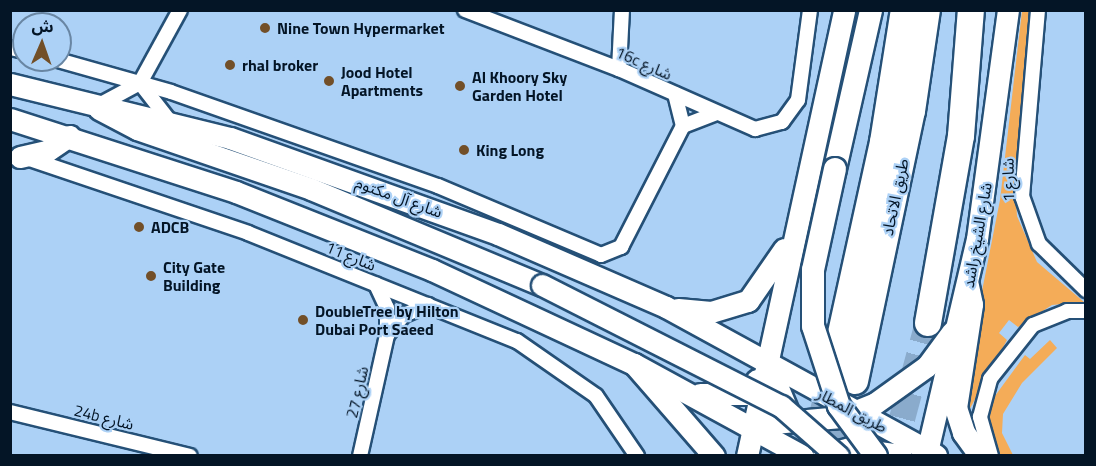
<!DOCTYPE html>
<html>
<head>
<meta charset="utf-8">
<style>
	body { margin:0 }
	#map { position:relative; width:1096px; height:466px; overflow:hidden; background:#acd1f6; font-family:"Titillium Web","Noto Sans Arabic",sans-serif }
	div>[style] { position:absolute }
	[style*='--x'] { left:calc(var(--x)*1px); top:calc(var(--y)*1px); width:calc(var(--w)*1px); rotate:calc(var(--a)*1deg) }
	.green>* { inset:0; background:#f4ac58 }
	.motorway-tunnel>* { height:26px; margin-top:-13px; transform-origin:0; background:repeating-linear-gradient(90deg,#8aabcc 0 26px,transparent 0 39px) }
	.roads { filter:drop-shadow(2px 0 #255077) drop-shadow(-2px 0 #255077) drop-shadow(0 2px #255077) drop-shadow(0 -2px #255077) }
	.minor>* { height:14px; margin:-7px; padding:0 7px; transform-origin:7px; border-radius:7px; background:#fff }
	.primary>* { height:21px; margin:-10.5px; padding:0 10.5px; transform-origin:10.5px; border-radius:10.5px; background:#fff }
	.trunk>* { height:22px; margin:-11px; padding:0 11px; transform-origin:11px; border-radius:11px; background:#fff }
	.motorway>* { height:26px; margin:-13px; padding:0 13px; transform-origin:13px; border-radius:13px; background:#fff }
	.bridges { filter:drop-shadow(2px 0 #255077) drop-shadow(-2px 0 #255077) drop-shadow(0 2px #255077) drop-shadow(0 -2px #255077) }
	.primary-bridge>* { height:21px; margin:-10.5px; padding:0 10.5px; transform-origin:10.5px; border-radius:10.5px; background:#fff }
	.trunk-bridge>* { height:22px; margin:-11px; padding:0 11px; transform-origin:11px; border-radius:11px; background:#fff }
	.dots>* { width:16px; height:16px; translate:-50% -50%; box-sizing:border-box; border:3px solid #acd1f6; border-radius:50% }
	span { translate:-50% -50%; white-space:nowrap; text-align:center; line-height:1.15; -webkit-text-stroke:4.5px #acd1f6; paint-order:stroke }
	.poi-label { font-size:16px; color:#041526; font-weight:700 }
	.left { translate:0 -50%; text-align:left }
	.street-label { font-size:16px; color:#041526 }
	.frame { position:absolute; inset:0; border:12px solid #041526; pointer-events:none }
	.north { position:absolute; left:12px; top:12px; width:60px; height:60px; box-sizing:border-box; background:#acd1f6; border:2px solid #6986a3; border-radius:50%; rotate:2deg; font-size:16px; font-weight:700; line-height:24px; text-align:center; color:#041526 }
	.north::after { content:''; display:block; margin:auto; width:21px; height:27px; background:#724f28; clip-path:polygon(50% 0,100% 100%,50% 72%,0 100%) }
</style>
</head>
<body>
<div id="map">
	<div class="green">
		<div style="clip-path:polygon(1022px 11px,1031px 11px,1015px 186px,1017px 216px,1037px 262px,1084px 302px,1052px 305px,1018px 327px,1009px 320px,999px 333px,1007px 340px,967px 414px,966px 372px,1000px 200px)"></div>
		<div style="clip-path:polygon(1050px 340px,1057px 348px,1022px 383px,1003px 414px,1002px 433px,1013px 455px,996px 456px,988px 429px,992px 400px,1025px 355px,1030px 359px)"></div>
	</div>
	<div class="motorway-tunnel">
		<div style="--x:812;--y:456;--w:84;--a:-76.3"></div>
		<div style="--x:837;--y:456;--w:77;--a:-76.5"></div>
		<div style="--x:892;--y:456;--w:138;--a:-74.9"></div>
	</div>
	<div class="roads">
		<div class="minor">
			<div style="--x:465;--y:10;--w:165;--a:21"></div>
			<div style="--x:619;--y:69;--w:149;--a:23.8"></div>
			<div style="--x:755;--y:129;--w:28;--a:-15"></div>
			<div style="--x:782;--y:122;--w:27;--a:-54"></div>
			<div style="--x:798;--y:100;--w:91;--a:-82.4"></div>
			<div style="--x:1038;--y:10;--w:187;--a:94.9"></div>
			<div style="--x:1022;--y:196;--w:51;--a:70.5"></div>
			<div style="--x:1039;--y:244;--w:66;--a:44.4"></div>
			<div style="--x:10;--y:48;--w:14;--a:12"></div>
			<div style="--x:58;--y:60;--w:117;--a:15.8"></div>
			<div style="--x:171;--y:92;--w:283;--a:19.4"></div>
			<div style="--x:438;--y:186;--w:177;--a:22.9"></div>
			<div style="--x:601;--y:255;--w:22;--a:-22"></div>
			<div style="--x:621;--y:247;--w:136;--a:-62.9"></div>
			<div style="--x:683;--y:126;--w:33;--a:-104"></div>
			<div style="--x:619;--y:69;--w:59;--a:-87.1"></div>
			<div style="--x:140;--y:83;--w:46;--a:52.1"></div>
			<div style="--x:101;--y:104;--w:44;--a:-28.3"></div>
			<div style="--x:140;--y:83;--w:83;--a:-61.3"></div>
			<div style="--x:683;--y:126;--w:34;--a:-21"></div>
			<div style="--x:27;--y:158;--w:233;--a:18.7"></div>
			<div style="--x:248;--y:233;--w:290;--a:21.9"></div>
			<div style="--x:517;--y:341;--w:96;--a:34.8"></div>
			<div style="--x:596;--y:396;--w:73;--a:55.7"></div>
			<div style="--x:387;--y:335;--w:26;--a:-50"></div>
			<div style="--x:404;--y:315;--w:26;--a:-23"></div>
			<div style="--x:10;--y:412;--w:185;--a:13.7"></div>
			<div style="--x:360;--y:456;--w:124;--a:-77.4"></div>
			<div style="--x:387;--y:335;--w:27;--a:-90"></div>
			<div style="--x:387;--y:308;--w:26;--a:-115"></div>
			<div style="--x:991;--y:456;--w:41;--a:-105.8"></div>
			<div style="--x:980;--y:417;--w:39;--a:-75"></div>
			<div style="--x:990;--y:379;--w:69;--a:-51.5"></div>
			<div style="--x:1033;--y:325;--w:37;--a:-22"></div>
			<div style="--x:1067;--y:311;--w:19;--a:0"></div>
		</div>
		<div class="primary">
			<div style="--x:10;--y:84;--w:227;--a:13.8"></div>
			<div style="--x:230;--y:138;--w:285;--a:19.7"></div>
			<div style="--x:498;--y:234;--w:183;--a:23.5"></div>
			<div style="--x:666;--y:307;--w:298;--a:28.7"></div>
			<div style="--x:99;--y:109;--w:43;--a:27.8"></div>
			<div style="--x:137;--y:129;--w:184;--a:19"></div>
			<div style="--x:311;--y:189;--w:250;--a:22.6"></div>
			<div style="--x:10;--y:119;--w:237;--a:17.9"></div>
			<div style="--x:236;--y:192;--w:211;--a:21.7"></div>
			<div style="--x:432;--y:270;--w:223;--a:25"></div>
			<div style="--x:634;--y:364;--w:192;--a:28.6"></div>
			<div style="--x:20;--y:157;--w:28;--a:-13"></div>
			<div style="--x:47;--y:151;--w:27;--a:-34"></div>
			<div style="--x:678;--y:309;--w:33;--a:5"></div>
			<div style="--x:711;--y:312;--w:39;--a:-17"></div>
			<div style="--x:748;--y:301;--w:63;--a:-55.3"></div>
			<div style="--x:634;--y:364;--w:122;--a:49"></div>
			<div style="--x:768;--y:364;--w:60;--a:67.3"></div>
			<div style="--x:700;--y:394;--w:46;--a:0"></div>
			<div style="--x:746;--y:394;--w:18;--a:-52"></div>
			<div style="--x:751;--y:425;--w:90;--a:-5.1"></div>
			<div style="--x:841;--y:417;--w:35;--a:-22"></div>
			<div style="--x:874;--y:404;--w:65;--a:-35.6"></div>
			<div style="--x:927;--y:366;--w:42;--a:-53.7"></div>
			<div style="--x:747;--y:456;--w:456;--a:-77.7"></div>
			<div style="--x:926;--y:456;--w:223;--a:-76.8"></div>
			<div style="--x:977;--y:239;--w:231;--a:-82.3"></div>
		</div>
		<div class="trunk">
			<div style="--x:835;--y:169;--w:163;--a:-77.2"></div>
			<div style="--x:968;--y:286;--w:19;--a:78"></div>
			<div style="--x:972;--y:305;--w:104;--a:98.8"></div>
			<div style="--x:956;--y:408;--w:26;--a:72"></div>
			<div style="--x:964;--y:433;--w:29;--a:54"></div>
			<div style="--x:927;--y:450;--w:11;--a:34"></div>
			<div style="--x:824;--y:456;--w:27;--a:-15"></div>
			<div style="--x:850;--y:449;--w:51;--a:7.8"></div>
		</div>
		<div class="motorway">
			<div style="--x:928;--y:323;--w:190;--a:-80"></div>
			<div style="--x:961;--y:136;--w:126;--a:-85.5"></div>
			<div style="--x:832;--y:374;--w:238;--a:-77.6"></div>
			<div style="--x:883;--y:142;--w:134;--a:-81"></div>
			<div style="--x:855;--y:381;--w:276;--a:-78.1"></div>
			<div style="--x:912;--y:111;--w:102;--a:-81.6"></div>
		</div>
	</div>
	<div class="bridges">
		<div class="primary-bridge">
			<div style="--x:542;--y:285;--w:268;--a:26.9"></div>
			<div style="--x:781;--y:406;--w:76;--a:41.3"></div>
		</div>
		<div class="trunk-bridge">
			<div style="--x:835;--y:169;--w:103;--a:102.3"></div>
			<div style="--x:813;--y:270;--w:56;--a:90"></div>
			<div style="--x:813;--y:326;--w:84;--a:72"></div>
			<div style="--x:839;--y:406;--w:62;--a:53.5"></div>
		</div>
	</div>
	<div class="dots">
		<div style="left:265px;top:28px;background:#724f28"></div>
		<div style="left:230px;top:65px;background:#724f28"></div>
		<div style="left:329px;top:81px;background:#724f28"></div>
		<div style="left:460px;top:86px;background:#724f28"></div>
		<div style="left:464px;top:150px;background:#724f28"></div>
		<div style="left:139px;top:227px;background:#724f28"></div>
		<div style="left:151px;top:276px;background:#724f28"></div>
		<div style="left:303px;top:320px;background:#724f28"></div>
	</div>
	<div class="poi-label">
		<span class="left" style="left:277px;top:28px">Nine Town Hypermarket</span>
		<span class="left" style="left:242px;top:65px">rhal broker</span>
		<span class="left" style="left:341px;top:81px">Jood Hotel<br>Apartments</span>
		<span class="left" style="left:472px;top:86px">Al Khoory Sky<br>Garden Hotel</span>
		<span class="left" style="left:476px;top:150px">King Long</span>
		<span class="left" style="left:151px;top:227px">ADCB</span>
		<span class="left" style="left:163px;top:276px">City Gate<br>Building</span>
		<span class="left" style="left:315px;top:320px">DoubleTree by Hilton<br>Dubai Port Saeed</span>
	</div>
	<div class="street-label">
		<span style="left:644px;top:63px;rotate:24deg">16c شارع</span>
		<span style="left:1008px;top:180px;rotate:-91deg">شارع 1</span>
		<span style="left:399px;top:197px;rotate:20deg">شارع آل مكتوم</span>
		<span style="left:895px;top:197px;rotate:-78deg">طريق الاتحاد</span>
		<span style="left:977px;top:235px;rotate:-80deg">شارع الشيخ راشد</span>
		<span style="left:351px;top:256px;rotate:22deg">شارع 11</span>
		<span style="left:357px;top:392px;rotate:-77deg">شارع 27</span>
		<span style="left:852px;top:410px;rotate:28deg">طريق المطار</span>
		<span style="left:104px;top:417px;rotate:14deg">24b شارع</span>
	</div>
	<div class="frame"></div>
	<div class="north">ش</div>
</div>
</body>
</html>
